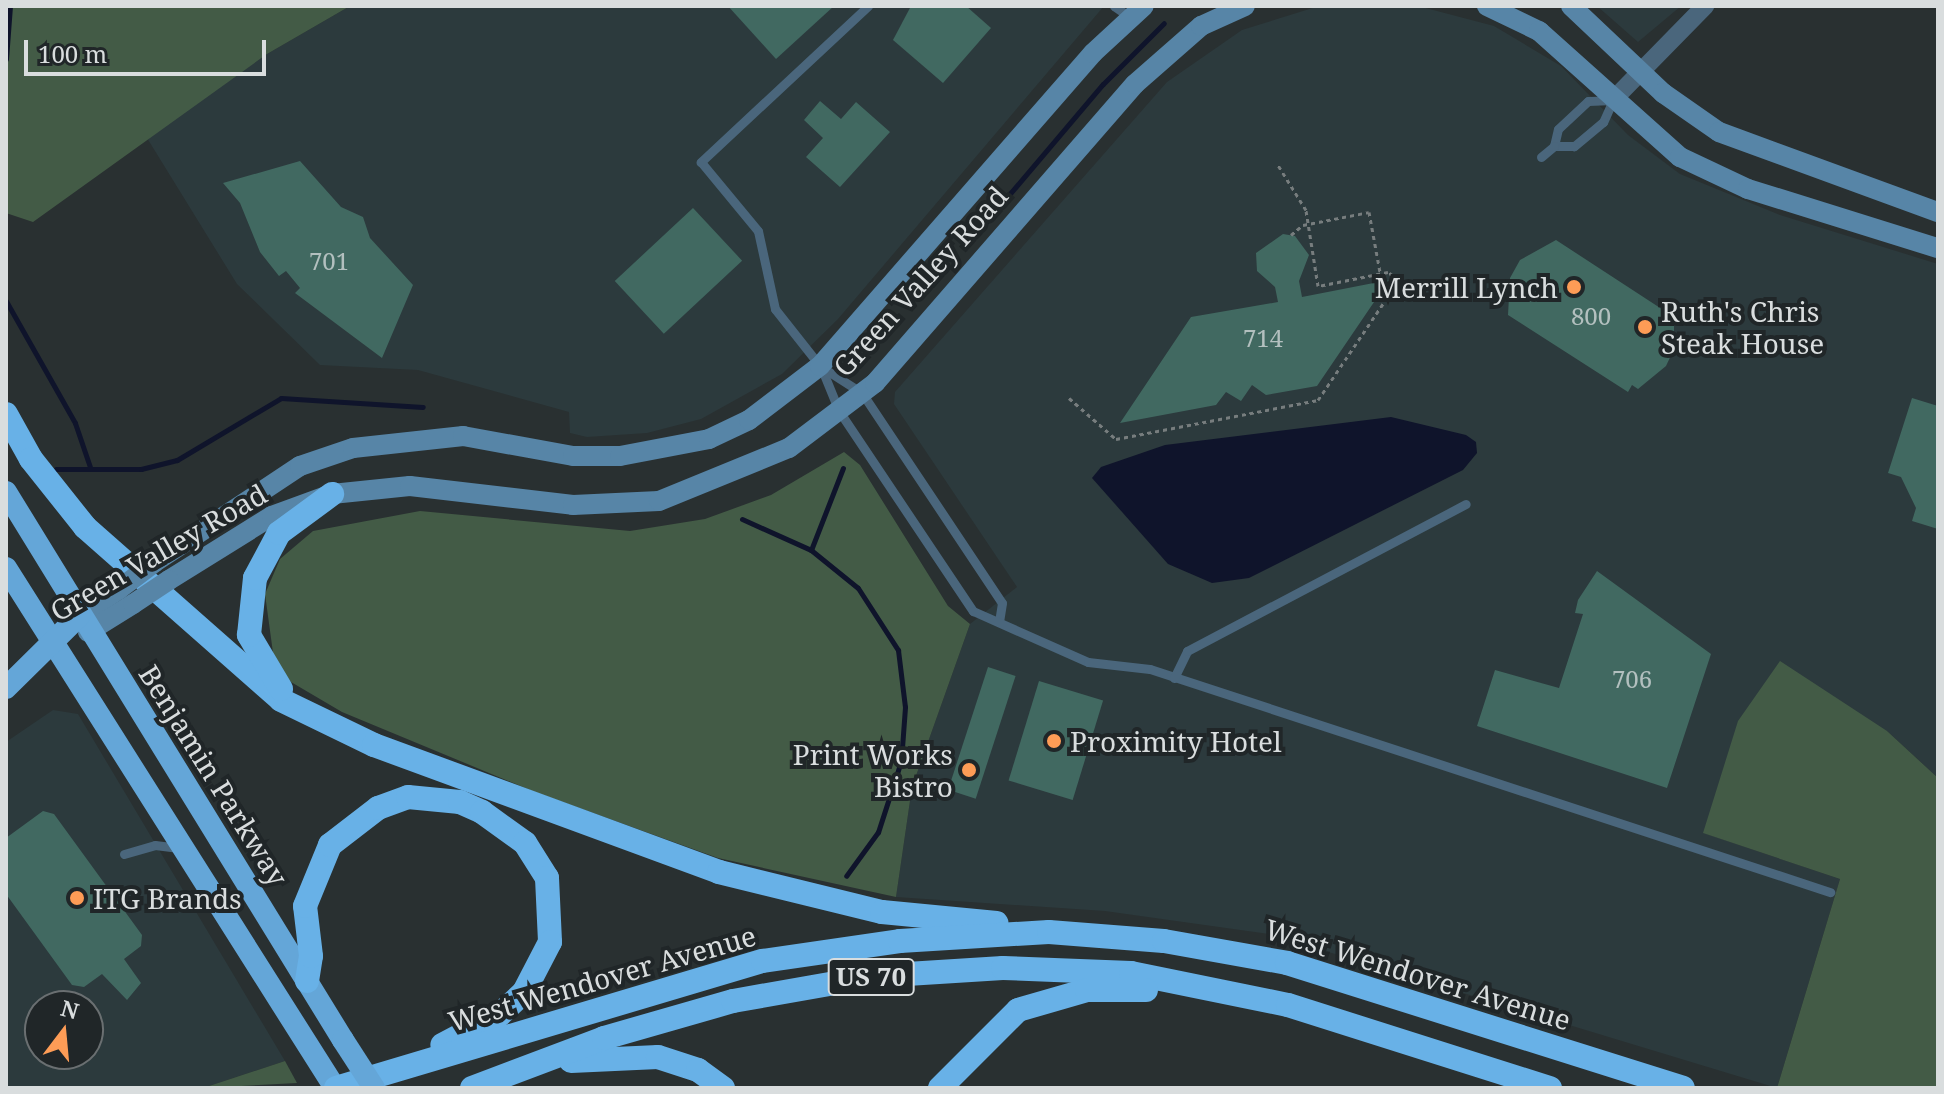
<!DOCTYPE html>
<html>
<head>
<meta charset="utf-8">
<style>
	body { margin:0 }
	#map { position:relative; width:1944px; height:1094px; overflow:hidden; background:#293031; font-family:"Noto Serif",serif }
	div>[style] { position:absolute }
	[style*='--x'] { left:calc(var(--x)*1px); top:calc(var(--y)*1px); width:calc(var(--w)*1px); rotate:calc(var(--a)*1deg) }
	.built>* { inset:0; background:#2c3a3d }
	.green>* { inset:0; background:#435b46 }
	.water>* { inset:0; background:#0f142b }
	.stream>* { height:5px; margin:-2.5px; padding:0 2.5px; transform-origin:2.5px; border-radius:2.5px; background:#0f142b }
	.building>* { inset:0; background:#416961; transform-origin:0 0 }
	.path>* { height:3px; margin-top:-1.5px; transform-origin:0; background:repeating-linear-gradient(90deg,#777d7e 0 4px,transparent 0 8px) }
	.service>* { height:9px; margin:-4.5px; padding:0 4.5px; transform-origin:4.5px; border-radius:4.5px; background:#4a667c }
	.minor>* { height:18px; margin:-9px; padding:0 9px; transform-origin:9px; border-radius:9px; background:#4a667c }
	.secondary>* { height:20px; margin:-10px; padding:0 10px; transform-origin:10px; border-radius:10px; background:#5785a7 }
	.trunk>* { height:22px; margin:-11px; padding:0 11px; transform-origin:11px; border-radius:11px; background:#64a6d8 }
	.motorway>* { height:24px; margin:-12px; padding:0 12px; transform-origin:12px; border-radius:12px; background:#68b1e7 }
	.secondary-bridge>* { height:20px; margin:-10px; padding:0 10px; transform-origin:10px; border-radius:10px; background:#5785a7 }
	.trunk-bridge>* { height:22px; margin:-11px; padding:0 11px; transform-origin:11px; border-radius:11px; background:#64a6d8 }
	.dots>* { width:22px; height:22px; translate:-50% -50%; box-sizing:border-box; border:4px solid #202628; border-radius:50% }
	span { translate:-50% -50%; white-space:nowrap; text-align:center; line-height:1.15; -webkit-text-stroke:8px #202628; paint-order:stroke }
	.number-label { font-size:24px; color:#b3c0bf }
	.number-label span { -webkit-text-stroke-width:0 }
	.shield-label span { padding:2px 6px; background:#202628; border:2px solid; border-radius:6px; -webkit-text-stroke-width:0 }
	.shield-label { font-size:26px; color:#d9ddde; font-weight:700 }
	.street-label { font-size:28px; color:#d9ddde }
	.poi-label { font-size:28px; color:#d9ddde }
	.right { translate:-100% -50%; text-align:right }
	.left { translate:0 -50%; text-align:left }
	.frame { position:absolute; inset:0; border:8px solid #d9ddde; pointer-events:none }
	.north { position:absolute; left:24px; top:990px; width:80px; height:80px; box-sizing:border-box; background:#202628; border:2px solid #6a6f71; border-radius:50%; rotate:16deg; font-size:22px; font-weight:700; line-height:32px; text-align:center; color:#d9ddde }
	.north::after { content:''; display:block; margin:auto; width:28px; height:36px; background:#fd9c56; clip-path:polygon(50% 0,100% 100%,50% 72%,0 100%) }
	.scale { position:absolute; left:24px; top:40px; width:242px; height:36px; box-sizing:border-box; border:4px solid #d9ddde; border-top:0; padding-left:10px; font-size:24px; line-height:28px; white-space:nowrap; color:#d9ddde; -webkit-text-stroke:6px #202628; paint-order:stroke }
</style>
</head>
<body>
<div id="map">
	<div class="built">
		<div style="clip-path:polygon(350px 6px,1104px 6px,838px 319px,782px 374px,701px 419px,647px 433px,587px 437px,570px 433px,569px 412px,418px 370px,320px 365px,237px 284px,147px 138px,267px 54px)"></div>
		<div style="clip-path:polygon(1319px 6px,1418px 6px,1494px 26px,1561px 66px,1628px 135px,1680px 174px,1780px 215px,1938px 264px,1938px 778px,1887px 731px,1704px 833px,1840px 879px,1777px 1088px,1269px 934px,1105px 911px,896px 897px,912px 787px,970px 624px,1017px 587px,894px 404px,895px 392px,1167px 82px,1242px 30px)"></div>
		<div style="clip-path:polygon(1597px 6px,1681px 6px,1638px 42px)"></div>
		<div style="clip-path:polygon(evenodd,53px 710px,78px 714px,285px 1061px,203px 1088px,6px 1088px,6px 742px,53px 710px,40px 1006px,88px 1006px,88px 1054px,40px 1054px,40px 1006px)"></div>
	</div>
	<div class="green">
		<div style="clip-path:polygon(6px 6px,350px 6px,267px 54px,33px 222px,6px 213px)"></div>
		<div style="clip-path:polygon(844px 452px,860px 465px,948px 606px,970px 624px,912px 787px,896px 897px,718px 858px,535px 792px,342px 712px,291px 682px,274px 660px,265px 594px,280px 559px,313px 531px,420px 511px,630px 531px,705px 519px,771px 495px)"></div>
		<div style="clip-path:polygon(1780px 661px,1887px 731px,1938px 778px,1938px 1088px,1777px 1088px,1840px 879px,1703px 833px,1738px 721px)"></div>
		<div style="clip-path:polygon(285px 1061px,297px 1083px,203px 1088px)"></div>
	</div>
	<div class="water">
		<div style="clip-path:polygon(1391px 417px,1466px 435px,1476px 442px,1477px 453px,1463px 470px,1249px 578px,1212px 583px,1168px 564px,1092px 478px,1101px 467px,1165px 445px)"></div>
	</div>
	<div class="stream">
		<div style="--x:6;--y:59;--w:53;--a:-85.7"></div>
		<div style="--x:974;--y:236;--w:199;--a:-49.7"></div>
		<div style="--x:1103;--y:84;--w:86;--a:-45"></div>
		<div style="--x:6;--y:301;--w:140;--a:60.5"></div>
		<div style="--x:75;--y:423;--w:46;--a:71.2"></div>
		<div style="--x:56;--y:469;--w:85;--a:0"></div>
		<div style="--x:141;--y:469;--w:37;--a:-14"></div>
		<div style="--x:177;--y:460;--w:121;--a:-30.8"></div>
		<div style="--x:281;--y:398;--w:142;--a:3.6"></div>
		<div style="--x:742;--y:519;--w:76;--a:24.2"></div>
		<div style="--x:811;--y:550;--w:60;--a:39"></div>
		<div style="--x:858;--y:588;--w:74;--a:57.2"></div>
		<div style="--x:898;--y:650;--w:57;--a:83"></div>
		<div style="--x:905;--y:707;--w:54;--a:94.2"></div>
		<div style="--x:901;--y:761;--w:75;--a:107.9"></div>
		<div style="--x:878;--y:832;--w:54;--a:126"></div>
		<div style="--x:811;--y:550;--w:88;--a:-68.7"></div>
	</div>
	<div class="building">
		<div style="clip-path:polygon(728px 6px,834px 6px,776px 59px)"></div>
		<div style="clip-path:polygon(911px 6px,966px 6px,991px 28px,943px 83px,893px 40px)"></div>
		<div style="clip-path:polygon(820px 101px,841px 119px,856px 102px,890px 132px,840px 187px,806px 157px,823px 138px,804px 120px)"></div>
		<div style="clip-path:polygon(300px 161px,341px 207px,363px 217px,370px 238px,413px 285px,382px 358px,295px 293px,300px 288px,286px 271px,279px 276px,260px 252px,240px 203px,223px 183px)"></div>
		<div style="left:693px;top:208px;width:72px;height:107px;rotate:47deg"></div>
		<div style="clip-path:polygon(1283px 234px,1295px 236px,1309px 255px,1299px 281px,1302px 297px,1389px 280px,1317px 386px,1266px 395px,1252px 385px,1241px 401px,1226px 392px,1216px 405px,1120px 423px,1191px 317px,1278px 302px,1275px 287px,1257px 271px,1256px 253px)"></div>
		<div style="clip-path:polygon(1556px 240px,1674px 317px,1674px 349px,1666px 366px,1638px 389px,1632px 385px,1628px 392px,1508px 315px,1510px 278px,1520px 260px)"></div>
		<div style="clip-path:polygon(1912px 398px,1938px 406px,1938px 529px,1912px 521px,1916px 508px,1901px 477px,1888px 473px)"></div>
		<div style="clip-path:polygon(1597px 571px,1711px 654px,1667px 788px,1477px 726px,1495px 670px,1559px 688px,1583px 614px,1575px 613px,1578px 600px)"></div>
		<div style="left:988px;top:667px;width:29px;height:129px;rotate:18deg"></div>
		<div style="left:1039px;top:681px;width:67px;height:104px;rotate:17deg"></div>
		<div style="clip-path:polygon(43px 811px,54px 814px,142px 935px,141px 946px,124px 959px,141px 983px,127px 1000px,102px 974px,84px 987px,72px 985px,6px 894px,6px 838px)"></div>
	</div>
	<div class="path">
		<div style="--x:1291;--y:235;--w:16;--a:-40"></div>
		<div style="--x:1303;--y:225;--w:67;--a:-11.1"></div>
		<div style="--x:1369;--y:212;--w:61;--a:79.6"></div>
		<div style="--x:1069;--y:398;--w:62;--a:41.1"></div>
		<div style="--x:1116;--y:439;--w:206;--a:-10.9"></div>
		<div style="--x:1318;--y:400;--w:145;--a:-56"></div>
		<div style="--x:1399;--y:280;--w:14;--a:-144"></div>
		<div style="--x:1388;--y:272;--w:71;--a:168.7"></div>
		<div style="--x:1318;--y:286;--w:77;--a:-99"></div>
		<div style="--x:1306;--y:210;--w:53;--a:-121.9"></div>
	</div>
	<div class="service">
		<div style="--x:868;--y:6;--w:229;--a:137"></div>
		<div style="--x:701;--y:162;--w:89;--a:50.4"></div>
		<div style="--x:758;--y:231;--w:80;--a:77.7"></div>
		<div style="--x:775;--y:309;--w:73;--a:51.7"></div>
		<div style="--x:820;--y:366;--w:50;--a:32.7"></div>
		<div style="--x:862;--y:393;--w:252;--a:56.3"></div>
		<div style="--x:1002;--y:603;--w:18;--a:99"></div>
		<div style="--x:1114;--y:6;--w:21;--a:35"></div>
		<div style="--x:1613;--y:100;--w:24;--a:114"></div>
		<div style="--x:1603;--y:122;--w:38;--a:140"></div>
		<div style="--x:1574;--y:146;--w:20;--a:180"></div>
		<div style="--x:1554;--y:146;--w:17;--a:-77"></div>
		<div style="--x:1558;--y:129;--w:41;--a:-43"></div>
		<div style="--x:1588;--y:101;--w:25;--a:-2"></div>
		<div style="--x:1541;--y:157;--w:17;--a:-40"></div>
		<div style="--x:821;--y:367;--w:48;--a:67.8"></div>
		<div style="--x:839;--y:411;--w:241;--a:56.2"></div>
		<div style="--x:973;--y:611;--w:126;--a:23.9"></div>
		<div style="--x:1088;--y:662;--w:62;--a:6.4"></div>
		<div style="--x:1150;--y:669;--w:716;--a:18.16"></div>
		<div style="--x:1174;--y:678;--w:30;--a:-64"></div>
		<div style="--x:1187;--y:651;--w:315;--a:-27.8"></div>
		<div style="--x:124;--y:854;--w:32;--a:-16"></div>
		<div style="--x:155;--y:845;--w:24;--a:7"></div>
	</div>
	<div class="minor">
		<div style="--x:1613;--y:100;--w:132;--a:-45.6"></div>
	</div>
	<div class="secondary">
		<div style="--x:1487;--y:6;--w:58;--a:25.7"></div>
		<div style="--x:1539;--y:31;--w:189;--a:41.8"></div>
		<div style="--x:1680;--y:157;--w:75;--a:25.2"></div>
		<div style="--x:1748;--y:189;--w:199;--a:17.3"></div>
		<div style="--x:1571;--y:6;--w:127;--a:43.4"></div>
		<div style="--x:1663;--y:93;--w:68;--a:34.9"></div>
		<div style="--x:1719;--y:132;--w:233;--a:20.1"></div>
		<div style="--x:155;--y:562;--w:174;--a:-33.5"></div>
		<div style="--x:300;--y:466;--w:56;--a:-18.8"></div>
		<div style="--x:353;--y:448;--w:111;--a:-6.2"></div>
		<div style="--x:463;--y:436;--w:112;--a:10.3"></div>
		<div style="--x:573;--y:456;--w:47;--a:0"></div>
		<div style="--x:620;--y:456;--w:91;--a:-10.8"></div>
		<div style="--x:709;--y:439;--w:44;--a:-25.4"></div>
		<div style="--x:749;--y:420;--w:89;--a:-37.3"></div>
		<div style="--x:820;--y:366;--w:415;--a:-48.9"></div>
		<div style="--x:1093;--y:53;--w:69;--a:-42.7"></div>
		<div style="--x:169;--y:580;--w:121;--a:-31.9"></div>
		<div style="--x:272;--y:516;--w:64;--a:-20.1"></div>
		<div style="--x:332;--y:494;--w:78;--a:-5.9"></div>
		<div style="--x:410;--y:486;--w:164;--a:6.6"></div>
		<div style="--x:573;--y:505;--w:86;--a:-2.7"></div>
		<div style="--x:659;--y:501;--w:140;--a:-22.2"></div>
		<div style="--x:789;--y:448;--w:108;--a:-37.1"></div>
		<div style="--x:875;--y:383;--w:396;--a:-49"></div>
		<div style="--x:1135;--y:84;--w:88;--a:-41.3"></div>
		<div style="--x:1201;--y:26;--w:48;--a:-24.4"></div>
		<div style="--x:79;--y:616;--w:47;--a:-33.7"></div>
		<div style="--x:88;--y:632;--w:53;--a:-31.9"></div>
	</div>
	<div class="trunk">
		<div style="--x:6;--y:492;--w:643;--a:58.41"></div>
		<div style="--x:6;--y:568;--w:615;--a:57.68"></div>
		<div style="--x:6;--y:688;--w:103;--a:-44.6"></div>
	</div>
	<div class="motorway">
		<div style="--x:6;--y:414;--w:51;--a:60.9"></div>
		<div style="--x:31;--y:459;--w:87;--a:51.5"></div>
		<div style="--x:85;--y:527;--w:261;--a:41.4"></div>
		<div style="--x:281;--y:700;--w:103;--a:25.8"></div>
		<div style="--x:374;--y:745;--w:368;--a:20.2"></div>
		<div style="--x:719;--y:872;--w:168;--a:13.8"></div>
		<div style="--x:882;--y:912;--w:115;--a:5.5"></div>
		<div style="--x:281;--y:689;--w:63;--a:-120.7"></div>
		<div style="--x:249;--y:635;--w:57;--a:-84"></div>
		<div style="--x:255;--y:578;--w:51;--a:-61.9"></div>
		<div style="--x:279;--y:533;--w:66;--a:-36.3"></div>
		<div style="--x:307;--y:981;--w:25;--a:-81"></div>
		<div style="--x:311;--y:956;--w:50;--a:-96.8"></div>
		<div style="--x:305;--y:906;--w:66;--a:-67.7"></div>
		<div style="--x:330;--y:845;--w:61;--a:-37.6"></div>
		<div style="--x:378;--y:808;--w:32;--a:-20"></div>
		<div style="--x:408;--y:797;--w:52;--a:5.5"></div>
		<div style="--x:460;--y:802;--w:24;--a:24"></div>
		<div style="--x:482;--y:812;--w:53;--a:35.8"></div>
		<div style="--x:525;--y:843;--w:41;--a:57.8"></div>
		<div style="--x:547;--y:878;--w:64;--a:87.3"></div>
		<div style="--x:550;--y:942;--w:56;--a:117.5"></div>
		<div style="--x:524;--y:992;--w:34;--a:137"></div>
		<div style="--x:499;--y:1015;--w:64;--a:152.2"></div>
		<div style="--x:571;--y:1061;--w:87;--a:-2.6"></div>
		<div style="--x:658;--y:1057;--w:42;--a:18"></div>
		<div style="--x:698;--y:1070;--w:31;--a:36"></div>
		<div style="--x:336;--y:1088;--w:445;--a:-16.6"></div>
		<div style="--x:763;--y:961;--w:138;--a:-8.3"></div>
		<div style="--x:900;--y:941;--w:149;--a:-3.5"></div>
		<div style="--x:1049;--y:932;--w:115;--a:4.5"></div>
		<div style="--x:1164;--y:941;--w:125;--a:10.1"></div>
		<div style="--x:1287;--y:963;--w:415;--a:17.5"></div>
		<div style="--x:472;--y:1088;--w:141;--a:-20.7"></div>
		<div style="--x:604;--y:1038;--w:134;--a:-16"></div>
		<div style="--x:733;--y:1001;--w:144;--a:-10"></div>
		<div style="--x:875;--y:976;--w:128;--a:-3.6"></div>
		<div style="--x:1003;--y:968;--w:128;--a:2.2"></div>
		<div style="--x:1131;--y:973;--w:160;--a:11.5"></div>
		<div style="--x:1288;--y:1005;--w:275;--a:17.6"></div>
		<div style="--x:940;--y:1088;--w:110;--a:-45"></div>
		<div style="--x:1018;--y:1010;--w:72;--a:-16.2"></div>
		<div style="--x:1087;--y:990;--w:59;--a:0"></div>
	</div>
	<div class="secondary-bridge">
		<div style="--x:118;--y:590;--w:46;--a:-37.1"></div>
		<div style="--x:133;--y:604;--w:43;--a:-33.7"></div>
	</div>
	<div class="trunk-bridge">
		<div style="--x:343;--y:1040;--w:57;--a:57.1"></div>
	</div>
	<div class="dots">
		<div style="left:1574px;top:287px;background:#fd9c56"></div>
		<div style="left:1645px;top:327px;background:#fd9c56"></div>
		<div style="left:1054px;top:741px;background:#fd9c56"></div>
		<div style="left:969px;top:770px;background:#fd9c56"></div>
		<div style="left:77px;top:898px;background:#fd9c56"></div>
	</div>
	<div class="number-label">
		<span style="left:329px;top:261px">701</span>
		<span style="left:1591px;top:316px">800</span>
		<span style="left:1263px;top:338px">714</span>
		<span style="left:1632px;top:679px">706</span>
	</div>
	<div class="shield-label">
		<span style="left:871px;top:977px">US 70</span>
	</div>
	<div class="street-label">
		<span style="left:920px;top:281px;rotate:-48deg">Green Valley Road</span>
		<span style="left:158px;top:552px;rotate:-30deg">Green Valley Road</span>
		<span style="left:214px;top:775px;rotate:58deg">Benjamin Parkway</span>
		<span style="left:1418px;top:974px;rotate:17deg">West Wendover Avenue</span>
		<span style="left:602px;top:978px;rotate:-16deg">West Wendover Avenue</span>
	</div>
	<div class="poi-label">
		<span class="right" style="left:1558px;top:287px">Merrill Lynch</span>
		<span class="left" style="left:1661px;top:327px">Ruth's Chris<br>Steak House</span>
		<span class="left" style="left:1070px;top:741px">Proximity Hotel</span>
		<span class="right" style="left:953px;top:770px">Print Works<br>Bistro</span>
		<span class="left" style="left:93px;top:898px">ITG Brands</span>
	</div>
	<div class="frame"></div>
	<div class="north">N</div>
	<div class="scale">100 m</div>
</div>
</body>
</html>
